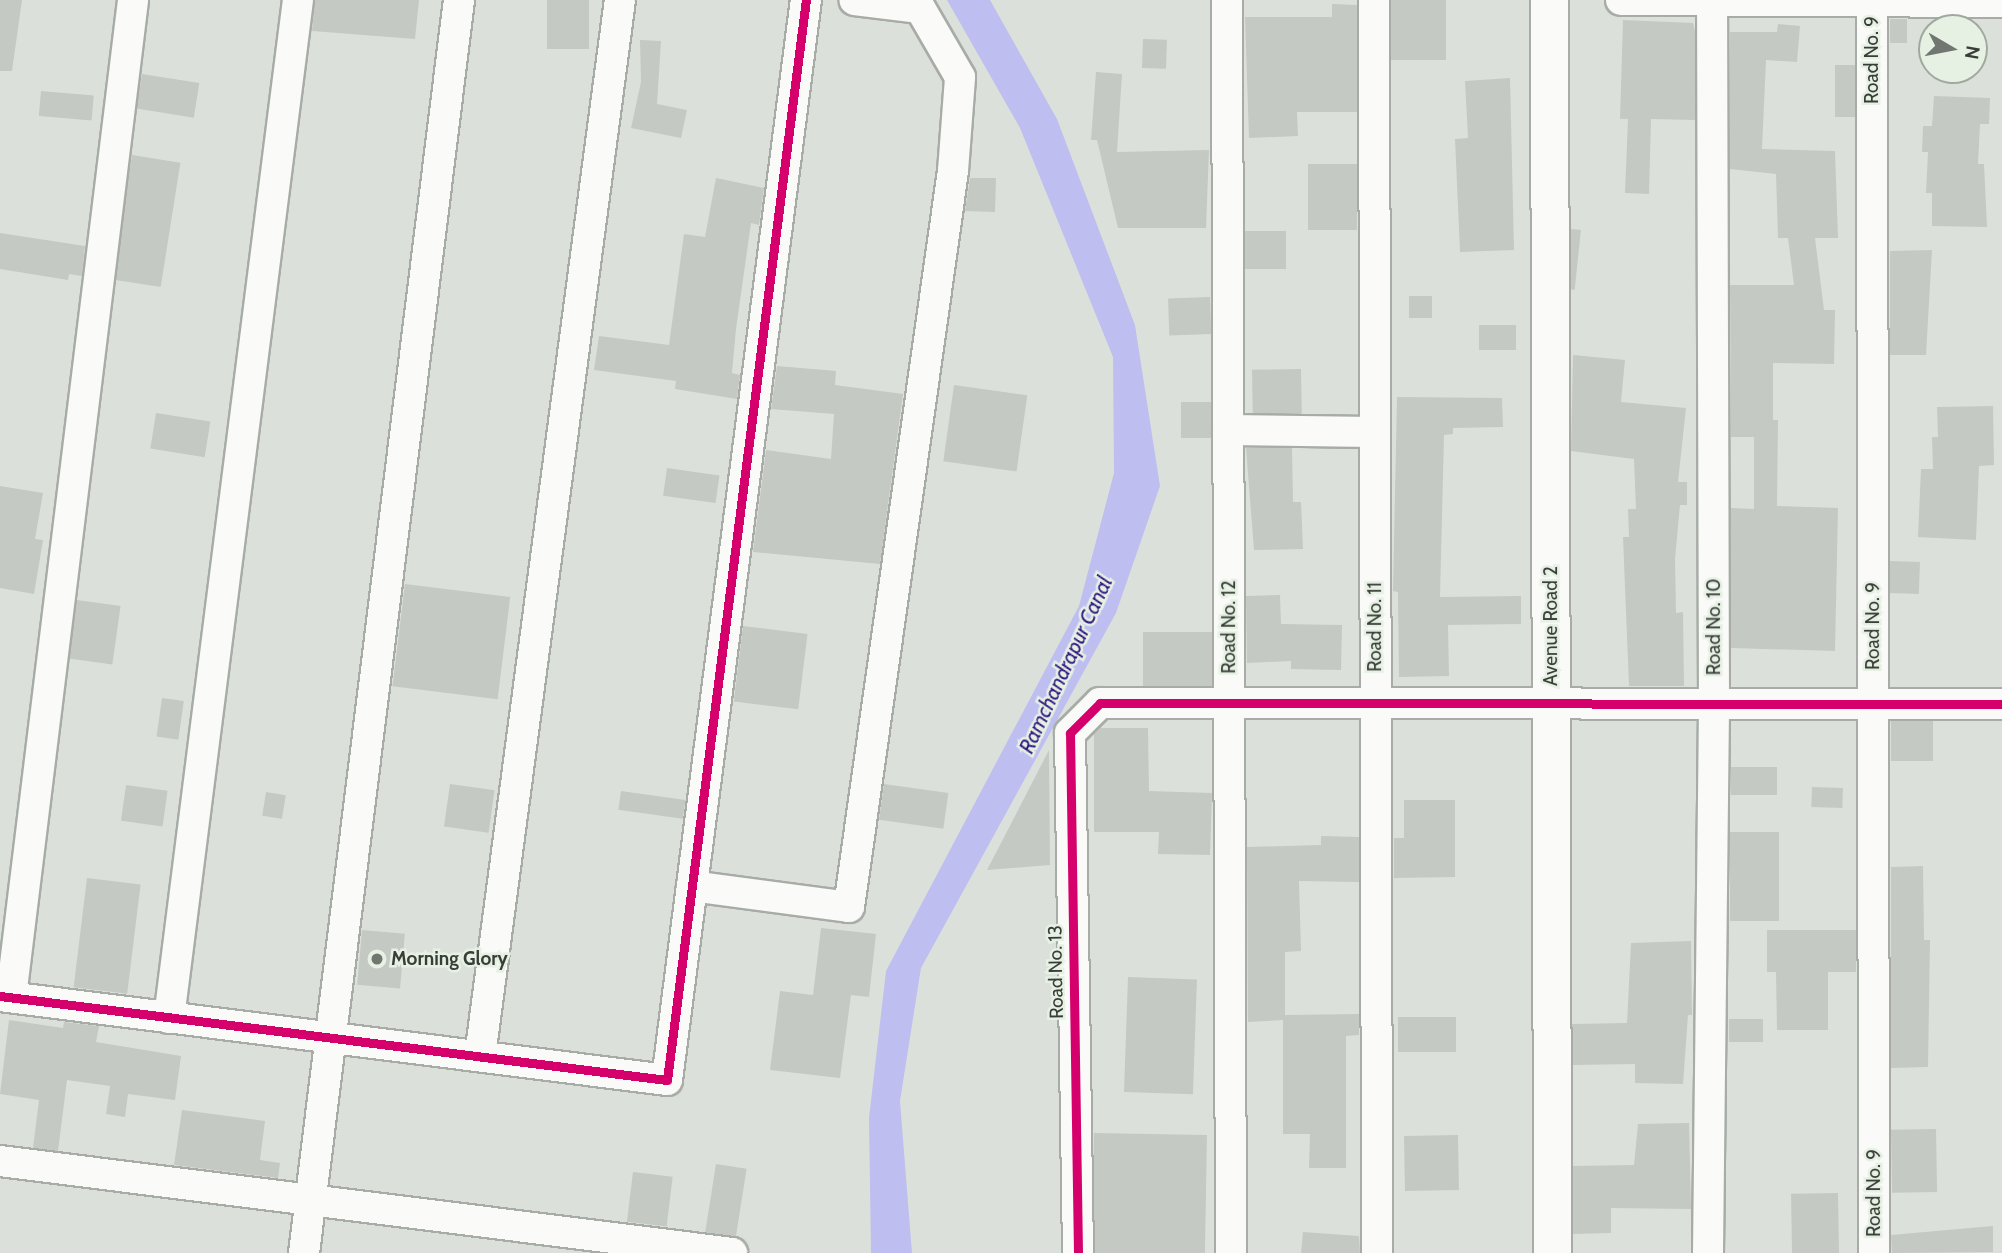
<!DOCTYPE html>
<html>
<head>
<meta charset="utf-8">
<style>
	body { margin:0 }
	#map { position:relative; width:2002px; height:1253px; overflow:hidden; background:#dbe1da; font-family:Cabin,sans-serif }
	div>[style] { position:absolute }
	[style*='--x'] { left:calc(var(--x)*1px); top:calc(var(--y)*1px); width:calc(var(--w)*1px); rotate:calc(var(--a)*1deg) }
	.water>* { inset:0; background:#bebff0 }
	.building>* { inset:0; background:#c4c9c3; transform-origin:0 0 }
	.roads { filter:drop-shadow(2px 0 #a7aca6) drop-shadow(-2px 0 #a7aca6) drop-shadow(0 2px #a7aca6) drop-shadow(0 -2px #a7aca6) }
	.minor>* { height:30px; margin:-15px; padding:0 15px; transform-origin:15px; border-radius:15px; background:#fafaf9 }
	.tertiary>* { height:37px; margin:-18.5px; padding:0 18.5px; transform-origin:18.5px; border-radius:18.5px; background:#fafaf9 }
	.cycleway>* { height:9px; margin:-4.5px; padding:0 4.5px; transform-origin:4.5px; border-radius:4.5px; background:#d6006c }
	.dots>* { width:19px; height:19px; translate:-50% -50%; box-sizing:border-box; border:4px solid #e6f1e4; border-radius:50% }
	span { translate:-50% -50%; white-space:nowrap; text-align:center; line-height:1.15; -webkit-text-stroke:5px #e6f1e4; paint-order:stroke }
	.street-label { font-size:19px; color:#393d38 }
	.poi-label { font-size:19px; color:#393d38; font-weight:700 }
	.left { translate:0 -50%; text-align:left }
	.water-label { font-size:21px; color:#311880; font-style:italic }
	.north { position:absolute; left:1918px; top:14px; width:70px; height:70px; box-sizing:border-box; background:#e6f1e4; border:2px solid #a1a99f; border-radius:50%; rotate:100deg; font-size:19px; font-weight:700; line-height:28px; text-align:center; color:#393d38 }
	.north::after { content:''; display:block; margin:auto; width:24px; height:32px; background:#727671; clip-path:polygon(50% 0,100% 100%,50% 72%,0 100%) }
</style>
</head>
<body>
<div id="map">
	<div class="water">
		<div style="clip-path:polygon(947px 0,990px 0,1057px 119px,1135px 325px,1160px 486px,1116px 613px,921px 968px,900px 1101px,912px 1253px,871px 1253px,869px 1118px,886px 971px,1079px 606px,1114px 473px,1113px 357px,1020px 128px)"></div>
	</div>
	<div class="building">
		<div style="clip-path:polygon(0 0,22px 0,12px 71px,0 71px)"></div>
		<div style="clip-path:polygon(315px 0,419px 0,415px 39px,312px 31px)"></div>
		<div style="left:547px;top:0;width:42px;height:49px"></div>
		<div style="left:1391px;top:0;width:55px;height:60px"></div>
		<div style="clip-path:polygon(1332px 4px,1357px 5px,1357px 112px,1297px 112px,1298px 136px,1249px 138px,1245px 17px,1332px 17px)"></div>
		<div style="left:1890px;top:19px;width:17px;height:24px"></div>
		<div style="clip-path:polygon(1623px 20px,1693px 23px,1695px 31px,1695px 120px,1651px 119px,1649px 194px,1625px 193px,1628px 119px,1620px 119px)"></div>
		<div style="clip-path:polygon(1778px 24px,1800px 26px,1797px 62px,1766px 60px,1762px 149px,1835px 151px,1838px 238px,1815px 238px,1824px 310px,1835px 310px,1834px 364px,1773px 363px,1773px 420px,1778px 420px,1777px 506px,1838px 508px,1835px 651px,1731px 648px,1731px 508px,1754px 509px,1754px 437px,1731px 437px,1730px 285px,1794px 285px,1788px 238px,1778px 238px,1776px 174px,1730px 169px,1730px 32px,1777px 32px)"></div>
		<div style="left:1143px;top:39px;width:24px;height:29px;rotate:2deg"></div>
		<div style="clip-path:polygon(640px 40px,661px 41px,657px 104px,687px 110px,681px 138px,631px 128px,641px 82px)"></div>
		<div style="left:1855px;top:65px;width:52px;height:20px;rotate:90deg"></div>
		<div style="clip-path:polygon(1096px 72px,1122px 74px,1117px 152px,1209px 150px,1206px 228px,1118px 228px,1097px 140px,1091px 140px)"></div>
		<div style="left:142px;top:74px;width:58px;height:35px;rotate:9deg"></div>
		<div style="clip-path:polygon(1510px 78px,1514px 250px,1460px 252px,1455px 139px,1468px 138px,1465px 81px)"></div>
		<div style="left:41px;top:91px;width:53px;height:25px;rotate:5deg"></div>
		<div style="clip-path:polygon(1934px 96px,1990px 98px,1989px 124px,1980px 124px,1978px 164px,1984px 164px,1987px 227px,1932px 226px,1932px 193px,1926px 193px,1928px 152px,1922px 152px,1923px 126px,1932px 126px)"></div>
		<div style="left:132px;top:155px;width:49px;height:126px;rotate:9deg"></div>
		<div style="left:1357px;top:164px;width:66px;height:49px;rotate:90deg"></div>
		<div style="clip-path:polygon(716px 178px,764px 188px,759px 225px,751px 223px,736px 329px,732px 373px,740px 375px,737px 399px,675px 389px,676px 381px,594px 370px,599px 336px,669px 345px,684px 234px,705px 237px)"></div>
		<div style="clip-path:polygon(970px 178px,996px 178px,995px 212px,965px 211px)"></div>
		<div style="left:1571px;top:229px;width:10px;height:60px;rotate:6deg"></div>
		<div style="left:1245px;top:231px;width:41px;height:38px"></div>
		<div style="clip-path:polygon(0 233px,85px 246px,82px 276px,69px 274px,68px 280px,0 269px)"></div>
		<div style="clip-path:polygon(1932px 250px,1926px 355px,1890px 355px,1890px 251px)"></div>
		<div style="left:1432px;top:296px;width:22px;height:23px;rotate:90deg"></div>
		<div style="left:1210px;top:297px;width:37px;height:42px;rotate:88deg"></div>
		<div style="left:1479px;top:325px;width:37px;height:25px"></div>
		<div style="clip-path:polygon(1573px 355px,1625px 360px,1621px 402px,1686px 408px,1678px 482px,1687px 482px,1687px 505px,1680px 505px,1675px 559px,1676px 613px,1683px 612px,1684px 686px,1629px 686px,1623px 537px,1629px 537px,1628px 509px,1636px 509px,1634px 459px,1571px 451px)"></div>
		<div style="clip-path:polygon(777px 366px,836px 371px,835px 385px,903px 394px,880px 564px,753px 552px,766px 450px,831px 459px,834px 414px,771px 409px)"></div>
		<div style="left:1301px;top:369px;width:45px;height:49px;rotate:89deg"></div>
		<div style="left:954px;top:385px;width:74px;height:77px;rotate:8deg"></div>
		<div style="clip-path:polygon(1397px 397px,1502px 398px,1503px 427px,1453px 428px,1453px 434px,1444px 435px,1440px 597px,1521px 596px,1521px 624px,1448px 625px,1449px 676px,1399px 677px,1398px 592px,1393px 591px)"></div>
		<div style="left:1211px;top:402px;width:36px;height:30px;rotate:90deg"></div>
		<div style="clip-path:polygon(1993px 406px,1994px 465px,1979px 466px,1976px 540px,1918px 537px,1921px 469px,1933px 469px,1932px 437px,1938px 437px,1937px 407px)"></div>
		<div style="left:156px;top:413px;width:55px;height:36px;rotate:9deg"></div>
		<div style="clip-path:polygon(1246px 448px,1292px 448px,1293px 502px,1301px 502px,1303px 549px,1254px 550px)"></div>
		<div style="left:667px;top:468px;width:53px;height:28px;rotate:8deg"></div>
		<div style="clip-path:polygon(0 486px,43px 493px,35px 539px,43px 540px,34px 594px,0 588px)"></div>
		<div style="left:1890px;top:561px;width:30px;height:32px;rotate:2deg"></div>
		<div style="left:405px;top:584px;width:106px;height:103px;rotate:7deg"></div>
		<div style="clip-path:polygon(1280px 595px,1281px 624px,1342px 625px,1341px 670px,1291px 669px,1291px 661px,1247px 663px,1246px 596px)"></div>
		<div style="left:77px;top:600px;width:44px;height:59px;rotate:8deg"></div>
		<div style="left:743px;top:626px;width:65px;height:76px;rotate:7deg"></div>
		<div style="left:1212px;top:632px;width:54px;height:69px;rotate:90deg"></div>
		<div style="left:162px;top:698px;width:22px;height:39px;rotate:8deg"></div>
		<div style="left:1891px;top:721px;width:42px;height:40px"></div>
		<div style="clip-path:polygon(1100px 728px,1148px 728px,1149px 791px,1212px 793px,1210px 855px,1158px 854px,1159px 832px,1094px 832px,1094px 734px)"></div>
		<div style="clip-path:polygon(1049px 750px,1050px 865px,987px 870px,1015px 816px)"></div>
		<div style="left:1731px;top:767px;width:46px;height:28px"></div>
		<div style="left:450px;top:784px;width:45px;height:43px;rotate:8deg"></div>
		<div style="left:884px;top:784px;width:65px;height:36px;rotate:8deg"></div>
		<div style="left:126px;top:785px;width:42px;height:36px;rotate:8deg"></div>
		<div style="left:1812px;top:787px;width:31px;height:20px;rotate:2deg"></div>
		<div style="left:621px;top:791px;width:65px;height:19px;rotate:8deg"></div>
		<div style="left:266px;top:792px;width:20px;height:24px;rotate:9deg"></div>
		<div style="clip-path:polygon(1404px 800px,1455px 800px,1455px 877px,1394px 878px,1394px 838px,1404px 838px)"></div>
		<div style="left:1730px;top:832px;width:49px;height:89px"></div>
		<div style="clip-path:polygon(1321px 836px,1359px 837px,1359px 882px,1299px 881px,1301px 951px,1285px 952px,1285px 1015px,1359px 1014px,1359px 1035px,1346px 1036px,1346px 1168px,1309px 1168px,1310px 1134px,1283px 1134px,1283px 1020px,1248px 1022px,1247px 847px,1321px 845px)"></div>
		<div style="clip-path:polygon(1923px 866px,1924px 940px,1930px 940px,1928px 1067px,1891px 1068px,1891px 867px)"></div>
		<div style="left:87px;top:878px;width:54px;height:110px;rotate:7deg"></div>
		<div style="clip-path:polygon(821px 928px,876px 934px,869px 997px,851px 995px,840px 1078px,770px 1070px,780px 991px,813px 995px)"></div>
		<div style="left:362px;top:930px;width:43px;height:55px;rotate:5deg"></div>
		<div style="clip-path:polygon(1767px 930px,1856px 930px,1856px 972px,1828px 972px,1828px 1030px,1777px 1030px,1776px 972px,1767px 972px)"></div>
		<div style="clip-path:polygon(1691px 941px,1692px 1015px,1688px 1015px,1683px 1084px,1635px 1083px,1635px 1064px,1573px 1065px,1572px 1024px,1627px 1023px,1631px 943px)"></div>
		<div style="left:1128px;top:977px;width:69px;height:115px;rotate:2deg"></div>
		<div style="left:1398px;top:1017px;width:58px;height:35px"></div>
		<div style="left:1729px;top:1019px;width:34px;height:23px"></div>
		<div style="clip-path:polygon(9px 1020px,63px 1028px,64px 1022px,99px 1026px,96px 1042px,181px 1056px,175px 1100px,128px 1094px,125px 1117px,106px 1114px,110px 1086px,67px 1080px,58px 1151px,33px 1148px,39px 1100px,0 1094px)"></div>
		<div style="clip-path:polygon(182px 1110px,265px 1121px,260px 1160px,280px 1163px,278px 1178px,174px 1165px)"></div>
		<div style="clip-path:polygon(1689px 1123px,1691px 1209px,1611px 1208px,1611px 1233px,1573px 1234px,1573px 1166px,1634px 1165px,1638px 1124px)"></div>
		<div style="left:1936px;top:1129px;width:63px;height:45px;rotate:89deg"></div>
		<div style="left:1094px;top:1133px;width:113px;height:120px;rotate:1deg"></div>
		<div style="left:1458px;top:1135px;width:55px;height:54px;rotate:89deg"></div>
		<div style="left:716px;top:1164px;width:31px;height:69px;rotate:9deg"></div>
		<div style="left:633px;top:1172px;width:40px;height:50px;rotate:7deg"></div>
		<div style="left:1838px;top:1193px;width:60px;height:47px;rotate:89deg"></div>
		<div style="clip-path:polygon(1993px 1226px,1993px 1252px,1892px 1253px,1891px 1235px)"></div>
		<div style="clip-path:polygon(1303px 1232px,1359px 1236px,1360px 1253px,1301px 1253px)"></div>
	</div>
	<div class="roads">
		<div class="minor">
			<div style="--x:1227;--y:0;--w:1253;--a:89.82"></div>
			<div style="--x:1374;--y:0;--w:1253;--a:89.86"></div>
			<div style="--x:1621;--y:0;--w:381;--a:0.3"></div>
			<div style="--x:1872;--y:0;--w:1253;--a:89.91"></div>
			<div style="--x:1228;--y:430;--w:147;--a:0.8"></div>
			<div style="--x:692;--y:886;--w:158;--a:7.6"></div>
			<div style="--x:849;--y:907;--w:743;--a:-81.96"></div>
			<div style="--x:953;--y:171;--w:94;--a:-85.7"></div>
			<div style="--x:960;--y:77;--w:80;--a:-120.1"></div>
			<div style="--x:920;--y:8;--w:66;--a:-173.1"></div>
			<div style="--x:0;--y:996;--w:672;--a:7.18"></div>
			<div style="--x:667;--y:1080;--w:1089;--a:-82.67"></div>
			<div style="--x:11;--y:997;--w:1004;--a:-83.02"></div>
			<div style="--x:169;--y:1018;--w:1026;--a:-82.78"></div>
			<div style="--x:480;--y:1056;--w:1065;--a:-82.45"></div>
			<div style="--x:0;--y:1161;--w:738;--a:7.16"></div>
			<div style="--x:304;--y:1253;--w:1263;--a:-82.95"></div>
			<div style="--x:1078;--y:1253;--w:520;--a:-90.88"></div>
			<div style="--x:1070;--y:733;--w:42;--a:-45"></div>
			<div style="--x:1100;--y:703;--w:902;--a:0.06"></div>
			<div style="--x:1708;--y:1253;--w:549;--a:-89.37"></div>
			<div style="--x:1714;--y:704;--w:704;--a:-90.16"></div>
		</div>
		<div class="tertiary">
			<div style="--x:1549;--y:0;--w:1253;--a:89.86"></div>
		</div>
	</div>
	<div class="cycleway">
		<div style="--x:0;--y:996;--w:672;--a:7.18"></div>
		<div style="--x:667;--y:1080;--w:1089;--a:-82.67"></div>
		<div style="--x:1078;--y:1253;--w:520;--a:-90.88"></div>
		<div style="--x:1070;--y:733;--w:42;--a:-45"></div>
		<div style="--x:1100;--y:703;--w:902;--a:0.06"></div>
	</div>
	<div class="dots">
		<div style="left:377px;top:959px;background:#727671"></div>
	</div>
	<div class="street-label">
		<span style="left:1872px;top:60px;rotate:-90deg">Road No. 9</span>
		<span style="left:1551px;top:626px;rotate:-90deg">Avenue Road 2</span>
		<span style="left:1873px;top:626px;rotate:-90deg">Road No. 9</span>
		<span style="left:1229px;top:627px;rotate:-90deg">Road No. 12</span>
		<span style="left:1375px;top:627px;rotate:-90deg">Road No. 11</span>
		<span style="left:1714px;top:627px;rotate:-90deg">Road No. 10</span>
		<span style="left:1056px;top:972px;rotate:-91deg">Road No. 13</span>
		<span style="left:1874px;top:1193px;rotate:-90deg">Road No. 9</span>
	</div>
	<div class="poi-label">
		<span class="left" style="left:391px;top:959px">Morning Glory</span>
	</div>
	<div class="water-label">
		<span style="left:1066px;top:665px;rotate:-65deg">Ramchandrapur Canal</span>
	</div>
	<div class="north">N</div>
</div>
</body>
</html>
